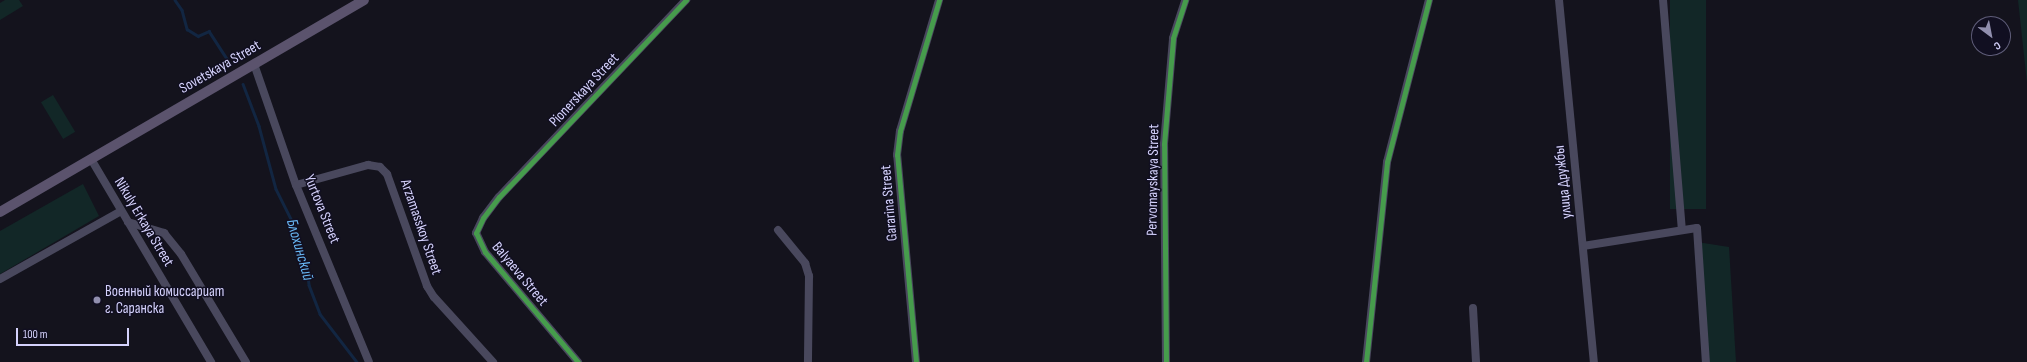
<!DOCTYPE html>
<html>
<head>
<meta charset="utf-8">
<style>
	body { margin:0 }
	#map { position:relative; width:2027px; height:362px; overflow:hidden; background:#14131d; font-family:"Sofia Sans Condensed",sans-serif }
	div>[style] { position:absolute }
	[style*='--x'] { left:calc(var(--x)*1px); top:calc(var(--y)*1px); width:calc(var(--w)*1px); rotate:calc(var(--a)*1deg) }
	.green>* { inset:0; background:#122727; transform-origin:0 0 }
	.stream>* { height:2.5px; margin:-1.25px; padding:0 1.25px; transform-origin:1.25px; border-radius:1.25px; background:#122642 }
	.minor>* { height:8px; margin:-4px; padding:0 4px; transform-origin:4px; border-radius:4px; background:#49485d }
	.major>* { height:10px; margin:-5px; padding:0 5px; transform-origin:5px; border-radius:5px; background:#5b536d }
	.cycleway>* { height:5px; margin:-2.5px; padding:0 2.5px; transform-origin:2.5px; border-radius:2.5px; background:#469c4c }
	.dots>* { width:11px; height:11px; translate:-50% -50%; box-sizing:border-box; border:2px solid #110f21; border-radius:50% }
	span { translate:-50% -50%; white-space:nowrap; text-align:center; line-height:1.15; -webkit-text-stroke:3px #110f21; paint-order:stroke }
	.street-label { font-size:15px; color:#d5d2fc }
	.poi-label { font-size:15px; color:#d5d2fc }
	.left { translate:0 -50%; text-align:left }
	.water-label { font-size:16px; color:#68b7f4; font-style:italic }
	.north { position:absolute; left:1971px; top:16px; width:40px; height:40px; box-sizing:border-box; background:#110f21; border:1px solid #5f5d79; border-radius:50%; rotate:148deg; font-size:11px; font-weight:700; line-height:16px; text-align:center; color:#d5d2fc }
	.north::after { content:''; display:block; margin:auto; width:14px; height:18px; background:#918fae; clip-path:polygon(50% 0,100% 100%,50% 72%,0 100%) }
	.scale { position:absolute; left:16px; top:328px; width:113px; height:18px; box-sizing:border-box; border:2px solid #d5d2fc; border-top:0; padding-left:5px; font-size:12px; line-height:14px; white-space:nowrap; color:#d5d2fc; -webkit-text-stroke:3px #110f21; paint-order:stroke }
</style>
</head>
<body>
<div id="map">
	<div class="green">
		<div style="clip-path:polygon(5px 0,19px 0,23px 6px,0 20px,0 3px)"></div>
		<div style="left:1670px;top:0;width:36px;height:209px"></div>
		<div style="clip-path:polygon(2018px 0,2027px 0,2027px 83px)"></div>
		<div style="left:53px;top:95px;width:43px;height:14px;rotate:59deg"></div>
		<div style="clip-path:polygon(83px 184px,99px 216px,0 274px,0 231px)"></div>
		<div style="clip-path:polygon(1697px 242px,1729px 247px,1736px 362px,1707px 362px)"></div>
	</div>
	<div class="stream">
		<div style="--x:175;--y:0;--w:12;--a:55"></div>
		<div style="--x:182;--y:10;--w:20;--a:75"></div>
		<div style="--x:187;--y:29;--w:13;--a:32"></div>
		<div style="--x:198;--y:36;--w:12;--a:-24"></div>
		<div style="--x:209;--y:31;--w:40;--a:57.1"></div>
		<div style="--x:243;--y:84;--w:45;--a:69.1"></div>
		<div style="--x:259;--y:126;--w:65;--a:74.9"></div>
		<div style="--x:276;--y:189;--w:42;--a:63.4"></div>
		<div style="--x:295;--y:227;--w:19;--a:81"></div>
		<div style="--x:298;--y:246;--w:24;--a:68"></div>
		<div style="--x:307;--y:268;--w:17;--a:83"></div>
		<div style="--x:309;--y:285;--w:31;--a:69"></div>
		<div style="--x:320;--y:314;--w:61;--a:52.4"></div>
	</div>
	<div class="minor">
		<div style="--x:1559;--y:0;--w:364;--a:84.5"></div>
		<div style="--x:1663;--y:0;--w:230;--a:85.3"></div>
		<div style="--x:254;--y:64;--w:128;--a:70.9"></div>
		<div style="--x:296;--y:185;--w:191;--a:67.6"></div>
		<div style="--x:91;--y:159;--w:236;--a:59.4"></div>
		<div style="--x:296;--y:185;--w:75;--a:-15.5"></div>
		<div style="--x:368;--y:165;--w:12;--a:9"></div>
		<div style="--x:380;--y:167;--w:10;--a:45"></div>
		<div style="--x:387;--y:174;--w:119;--a:70.3"></div>
		<div style="--x:427;--y:286;--w:13;--a:58"></div>
		<div style="--x:434;--y:297;--w:88;--a:47.8"></div>
		<div style="--x:128;--y:222;--w:38;--a:17"></div>
		<div style="--x:164;--y:233;--w:27;--a:51"></div>
		<div style="--x:181;--y:254;--w:126;--a:59"></div>
		<div style="--x:778;--y:230;--w:43;--a:50.7"></div>
		<div style="--x:805;--y:263;--w:14;--a:73"></div>
		<div style="--x:809;--y:276;--w:86;--a:90.7"></div>
		<div style="--x:1583;--y:246;--w:115;--a:-9"></div>
		<div style="--x:1697;--y:228;--w:134;--a:86.2"></div>
		<div style="--x:0;--y:279;--w:139;--a:-29.3"></div>
		<div style="--x:1473;--y:308;--w:54;--a:86.8"></div>
		<div style="--x:578;--y:362;--w:144;--a:-130.2"></div>
		<div style="--x:485;--y:252;--w:21;--a:-115"></div>
		<div style="--x:476;--y:233;--w:17;--a:-65"></div>
		<div style="--x:483;--y:218;--w:26;--a:-53"></div>
		<div style="--x:499;--y:197;--w:272;--a:-46.5"></div>
		<div style="--x:916;--y:362;--w:208;--a:-95.2"></div>
		<div style="--x:897;--y:155;--w:24;--a:-83"></div>
		<div style="--x:900;--y:131;--w:137;--a:-73.4"></div>
		<div style="--x:1166;--y:362;--w:218;--a:-90.5"></div>
		<div style="--x:1164;--y:144;--w:106;--a:-85.1"></div>
		<div style="--x:1173;--y:38;--w:40;--a:-72"></div>
		<div style="--x:1366;--y:362;--w:201;--a:-84"></div>
		<div style="--x:1387;--y:162;--w:167;--a:-75.5"></div>
	</div>
	<div class="major">
		<div style="--x:0;--y:212;--w:421;--a:-30.2"></div>
	</div>
	<div class="cycleway">
		<div style="--x:578;--y:362;--w:144;--a:-130.2"></div>
		<div style="--x:485;--y:252;--w:21;--a:-115"></div>
		<div style="--x:476;--y:233;--w:17;--a:-65"></div>
		<div style="--x:483;--y:218;--w:26;--a:-53"></div>
		<div style="--x:499;--y:197;--w:272;--a:-46.5"></div>
		<div style="--x:916;--y:362;--w:208;--a:-95.2"></div>
		<div style="--x:897;--y:155;--w:24;--a:-83"></div>
		<div style="--x:900;--y:131;--w:137;--a:-73.4"></div>
		<div style="--x:1166;--y:362;--w:218;--a:-90.5"></div>
		<div style="--x:1164;--y:144;--w:106;--a:-85.1"></div>
		<div style="--x:1173;--y:38;--w:40;--a:-72"></div>
		<div style="--x:1366;--y:362;--w:201;--a:-84"></div>
		<div style="--x:1387;--y:162;--w:167;--a:-75.5"></div>
	</div>
	<div class="dots">
		<div style="left:97px;top:300px;background:#918fae"></div>
	</div>
	<div class="street-label">
		<span style="left:220px;top:67px;rotate:-30deg">Sovetskaya Street</span>
		<span style="left:584px;top:90px;rotate:-47deg">Pionerskaya Street</span>
		<span style="left:1153px;top:180px;rotate:-89deg">Pervomayskaya Street</span>
		<span style="left:1563px;top:182px;rotate:-96deg">улица Дружбы</span>
		<span style="left:889px;top:203px;rotate:-95deg">Gararina Street</span>
		<span style="left:322px;top:209px;rotate:68deg">Yurtova Street</span>
		<span style="left:144px;top:222px;rotate:59deg">Nikuly Erkaya Street</span>
		<span style="left:421px;top:227px;rotate:71deg">Arzamasskoy Street</span>
		<span style="left:520px;top:274px;rotate:50deg">Balyaeva Street</span>
	</div>
	<div class="poi-label">
		<span class="left" style="left:105px;top:300px">Военный комиссариат<br>г. Саранска</span>
	</div>
	<div class="water-label">
		<span style="left:299px;top:250px;rotate:74deg">Блохинский</span>
	</div>
	<div class="north">С</div>
	<div class="scale">100 m</div>
</div>
</body>
</html>
